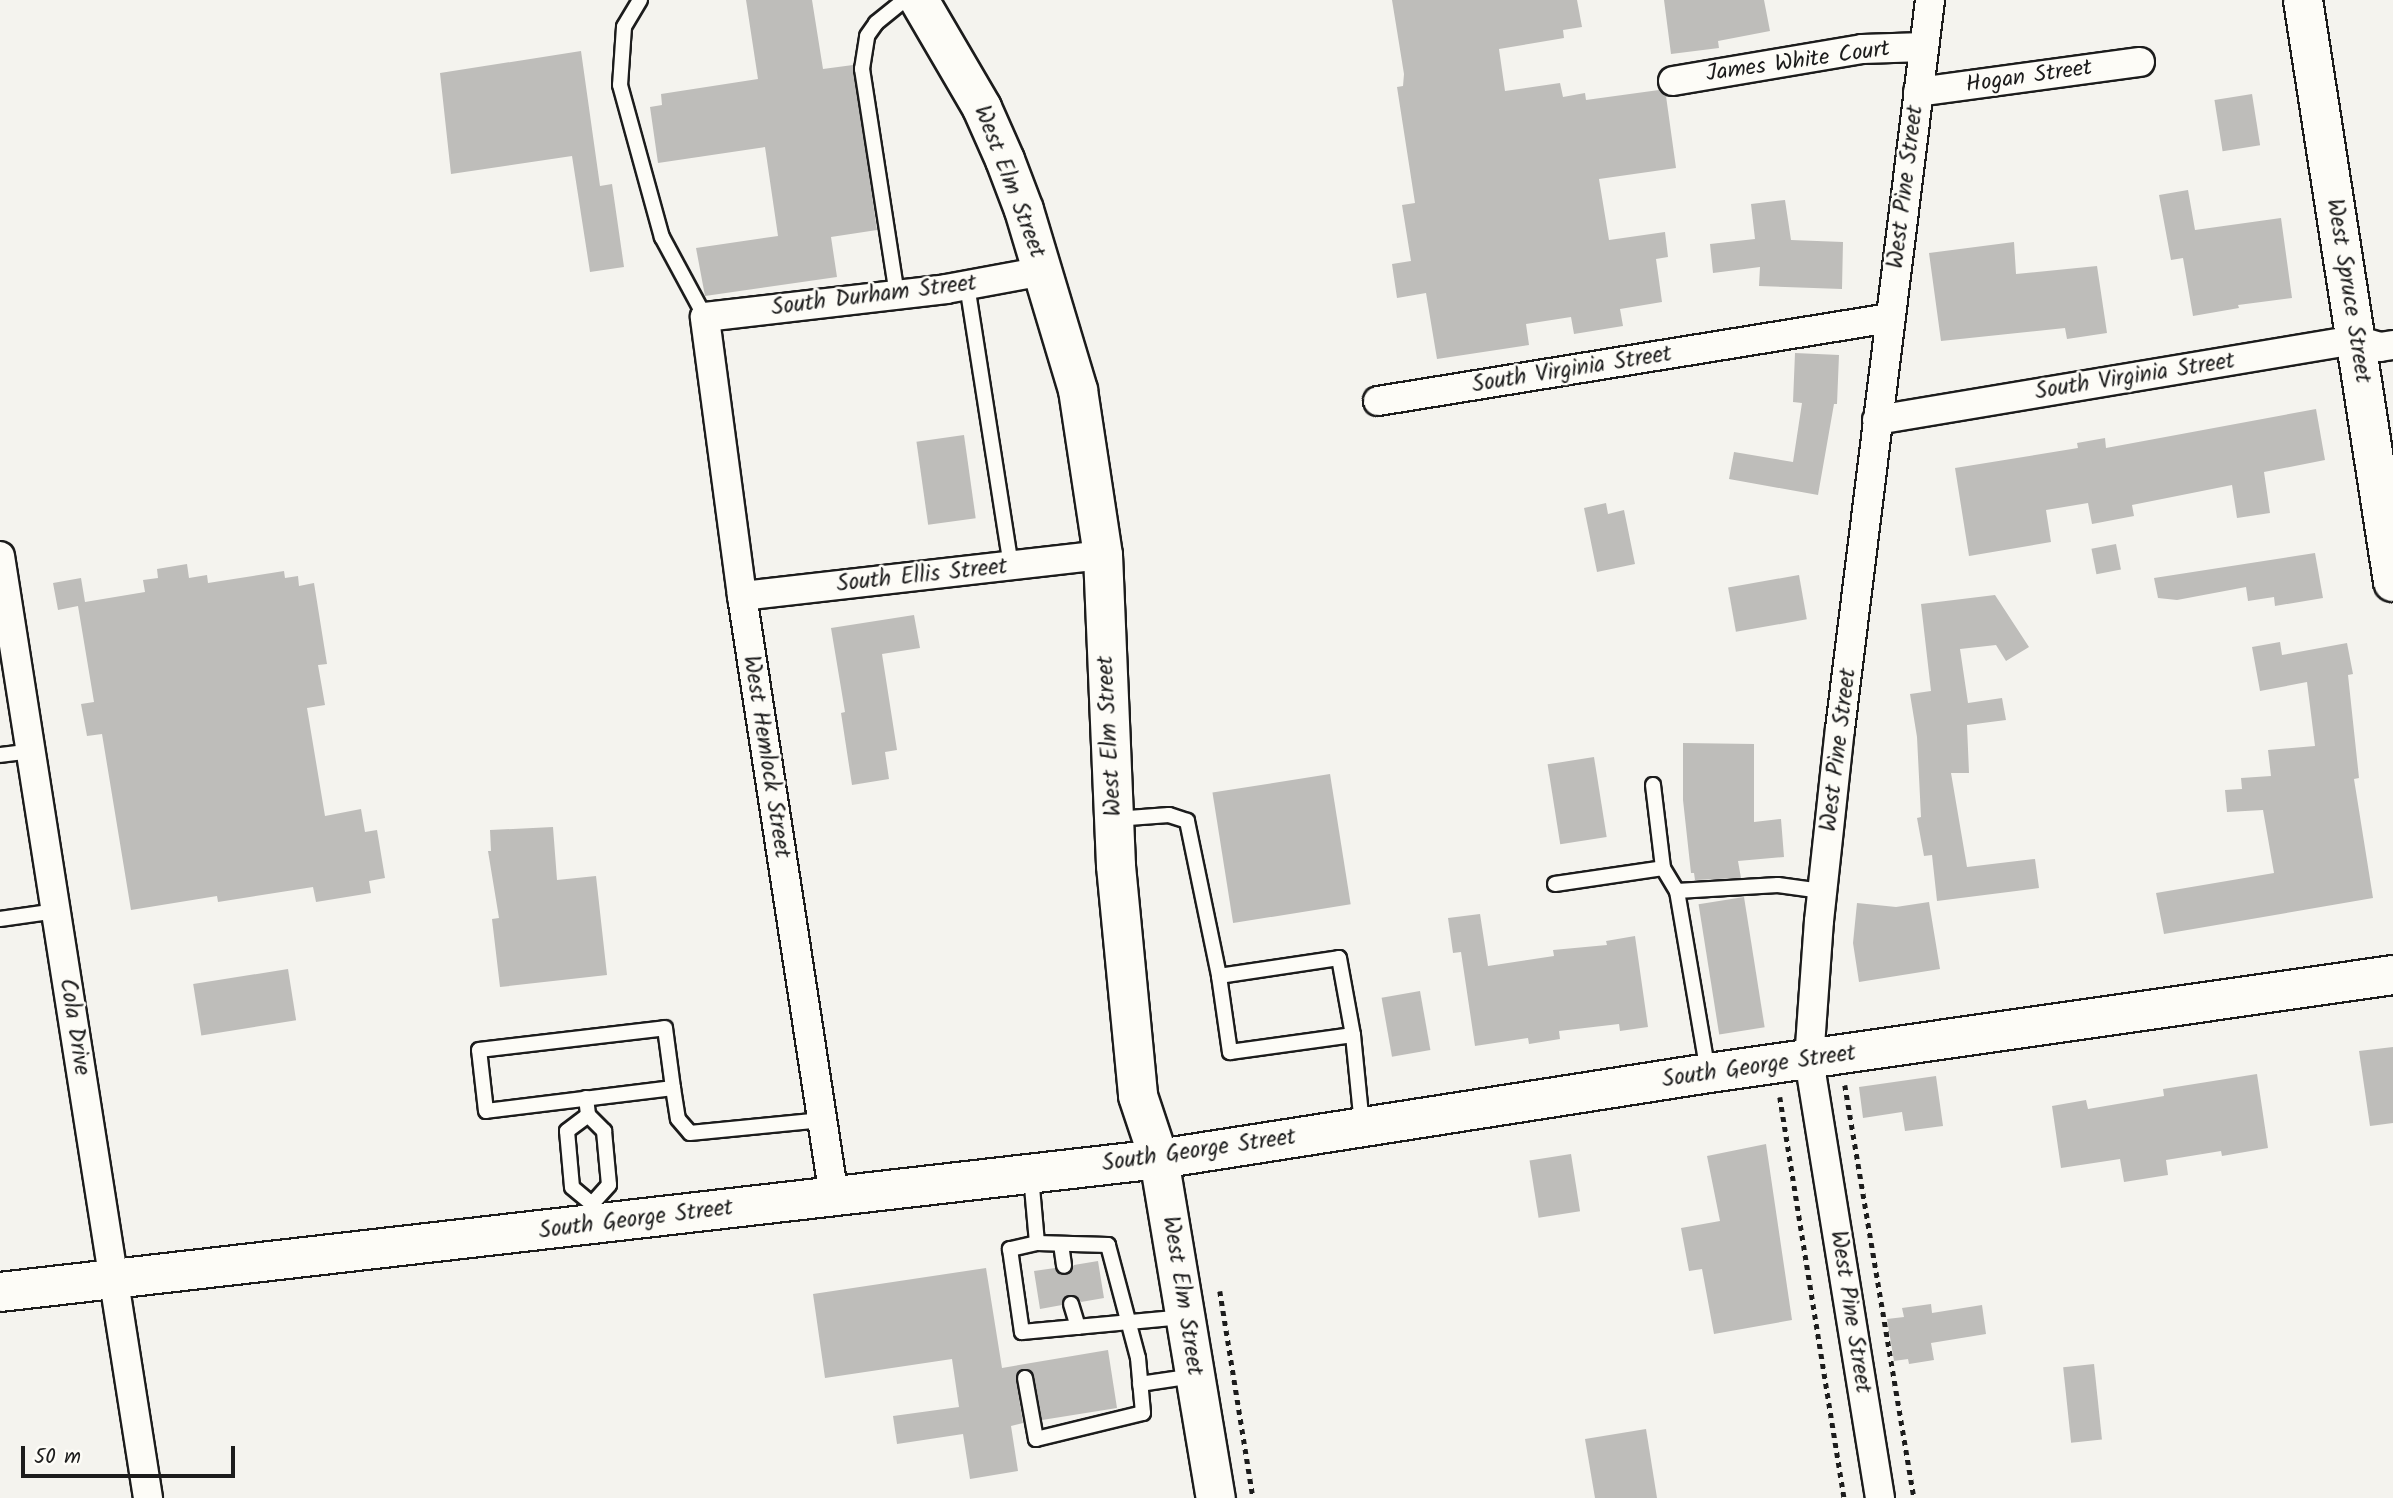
<!DOCTYPE html>
<html>
<head>
<meta charset="utf-8">
<style>
	body { margin:0 }
	#map { position:relative; width:2393px; height:1498px; overflow:hidden; background:#f4f3ee; font-family:Kalam,sans-serif }
	div>[style] { position:absolute }
	[style*='--x'] { left:calc(var(--x)*1px); top:calc(var(--y)*1px); width:calc(var(--w)*1px); rotate:calc(var(--a)*1deg) }
	.building>* { inset:0; background:#bebdba; transform-origin:0 0 }
	.path>* { height:4.5px; margin-top:-2.25px; transform-origin:0; background:repeating-linear-gradient(90deg,#1c1c1c 0 5px,transparent 0 10px) }
	.roads { filter:drop-shadow(2px 0 #1c1c1c) drop-shadow(-2px 0 #1c1c1c) drop-shadow(0 2px #1c1c1c) drop-shadow(0 -2px #1c1c1c) }
	.lane>* { height:14px; margin:-7px; padding:0 7px; transform-origin:7px; border-radius:7px; background:#fdfcf7 }
	.street>* { height:28px; margin:-14px; padding:0 14px; transform-origin:14px; border-radius:14px; background:#fdfcf7 }
	.secondary>* { height:38px; margin:-19px; padding:0 19px; transform-origin:19px; border-radius:19px; background:#fdfcf7 }
	.primary>* { height:38px; margin:-19px; padding:0 19px; transform-origin:19px; border-radius:19px; background:#fdfcf7 }
	span { translate:-50% -50%; white-space:nowrap; text-align:center; line-height:1.15; -webkit-text-stroke:5px #fdfcf7; paint-order:stroke }
	.street-label { font-size:23px; color:#1c1c1c }
	.scale { position:absolute; left:21px; top:1446px; width:214px; height:32px; box-sizing:border-box; border:4px solid #1c1c1c; border-top:0; padding-left:9px; font-size:21px; line-height:24px; white-space:nowrap; color:#1c1c1c; -webkit-text-stroke:5px #fdfcf7; paint-order:stroke }
</style>
</head>
<body>
<div id="map">
	<div class="building">
		<div style="clip-path:polygon(746px 0,812px 0,823px 69px,853px 65px,877px 230px,831px 237px,837px 277px,705px 296px,696px 248px,778px 236px,765px 147px,658px 163px,650px 107px,662px 105px,661px 94px,758px 79px)"></div>
		<div style="clip-path:polygon(1392px 0,1577px 0,1582px 27px,1563px 30px,1564px 38px,1499px 49px,1505px 91px,1560px 83px,1563px 97px,1585px 93px,1586px 100px,1659px 90px,1666px 96px,1676px 168px,1599px 179px,1609px 240px,1665px 232px,1668px 257px,1656px 259px,1662px 302px,1620px 309px,1623px 326px,1574px 334px,1571px 317px,1526px 324px,1529px 345px,1437px 359px,1426px 293px,1397px 298px,1392px 264px,1411px 261px,1402px 205px,1415px 203px,1397px 87px,1403px 86px,1404px 74px)"></div>
		<div style="clip-path:polygon(1664px 0,1764px 0,1770px 31px,1718px 41px,1719px 48px,1671px 54px)"></div>
		<div style="clip-path:polygon(581px 51px,600px 186px,612px 184px,624px 267px,590px 272px,572px 156px,451px 174px,440px 73px)"></div>
		<div style="left:2252px;top:94px;width:52px;height:38px;rotate:81deg"></div>
		<div style="clip-path:polygon(2188px 190px,2195px 230px,2281px 218px,2292px 298px,2238px 305px,2239px 308px,2193px 316px,2183px 258px,2171px 260px,2159px 195px)"></div>
		<div style="clip-path:polygon(1785px 200px,1791px 240px,1843px 242px,1842px 289px,1759px 286px,1760px 267px,1713px 273px,1710px 244px,1755px 239px,1751px 204px)"></div>
		<div style="clip-path:polygon(2014px 242px,2016px 274px,2097px 266px,2107px 333px,2067px 339px,2065px 328px,1941px 341px,1929px 253px)"></div>
		<div style="clip-path:polygon(1795px 353px,1839px 355px,1837px 404px,1834px 404px,1818px 495px,1729px 479px,1734px 452px,1793px 462px,1802px 403px,1793px 402px)"></div>
		<div style="clip-path:polygon(2316px 409px,2325px 460px,2264px 472px,2270px 513px,2237px 518px,2232px 485px,2132px 505px,2134px 516px,2092px 524px,2088px 503px,2046px 510px,2051px 542px,1969px 556px,1955px 468px,2078px 448px,2077px 443px,2105px 438px,2106px 448px)"></div>
		<div style="left:964px;top:435px;width:84px;height:48px;rotate:82deg"></div>
		<div style="clip-path:polygon(1606px 503px,1608px 514px,1624px 510px,1635px 564px,1597px 572px,1584px 508px)"></div>
		<div style="left:2116px;top:544px;width:26px;height:25px;rotate:79deg"></div>
		<div style="clip-path:polygon(2315px 553px,2323px 598px,2275px 606px,2274px 597px,2248px 601px,2246px 587px,2177px 600px,2158px 598px,2154px 578px)"></div>
		<div style="clip-path:polygon(187px 564px,189px 578px,207px 575px,208px 583px,284px 571px,285px 578px,298px 576px,299px 586px,314px 583px,327px 664px,318px 665px,325px 705px,307px 708px,325px 816px,361px 809px,365px 832px,377px 830px,385px 878px,369px 881px,371px 893px,316px 902px,313px 887px,218px 902px,217px 896px,131px 910px,102px 734px,87px 736px,81px 704px,94px 702px,78px 606px,58px 610px,53px 583px,81px 578px,85px 602px,145px 592px,143px 580px,158px 578px,157px 569px)"></div>
		<div style="left:1799px;top:575px;width:45px;height:72px;rotate:80deg"></div>
		<div style="clip-path:polygon(1995px 595px,2029px 647px,2006px 661px,1996px 645px,1960px 649px,1968px 703px,2002px 698px,2006px 720px,1967px 725px,1969px 773px,1951px 773px,1967px 867px,2035px 859px,2039px 888px,1937px 901px,1932px 855px,1924px 856px,1917px 818px,1921px 817px,1917px 737px,1910px 694px,1931px 691px,1921px 604px)"></div>
		<div style="clip-path:polygon(914px 615px,920px 648px,882px 654px,897px 750px,885px 752px,889px 779px,852px 785px,841px 713px,845px 712px,831px 628px)"></div>
		<div style="clip-path:polygon(2280px 642px,2282px 655px,2347px 643px,2353px 674px,2348px 675px,2359px 778px,2354px 779px,2373px 898px,2164px 934px,2156px 893px,2274px 873px,2263px 810px,2227px 812px,2225px 790px,2242px 789px,2241px 778px,2271px 776px,2268px 750px,2315px 746px,2307px 682px,2260px 691px,2252px 647px)"></div>
		<div style="clip-path:polygon(1683px 743px,1754px 744px,1754px 822px,1781px 819px,1784px 857px,1738px 861px,1741px 878px,1695px 880px,1694px 873px,1691px 873px,1683px 800px)"></div>
		<div style="left:1594px;top:757px;width:81px;height:47px;rotate:81deg"></div>
		<div style="left:1330px;top:774px;width:132px;height:119px;rotate:81deg"></div>
		<div style="clip-path:polygon(553px 827px,557px 880px,596px 876px,607px 975px,500px 987px,492px 919px,499px 918px,488px 851px,491px 851px,490px 830px)"></div>
		<div style="left:1744px;top:897px;width:132px;height:46px;rotate:81deg"></div>
		<div style="clip-path:polygon(1929px 902px,1940px 969px,1859px 982px,1853px 943px,1857px 903px,1896px 907px)"></div>
		<div style="clip-path:polygon(1480px 914px,1488px 966px,1554px 956px,1553px 950px,1607px 945px,1606px 941px,1635px 936px,1648px 1027px,1620px 1031px,1619px 1024px,1559px 1031px,1560px 1039px,1529px 1044px,1528px 1038px,1475px 1046px,1461px 952px,1453px 953px,1448px 918px)"></div>
		<div style="left:288px;top:969px;width:52px;height:96px;rotate:81deg"></div>
		<div style="left:1420px;top:991px;width:60px;height:39px;rotate:80deg"></div>
		<div style="clip-path:polygon(2393px 1047px,2393px 1123px,2370px 1126px,2359px 1051px)"></div>
		<div style="clip-path:polygon(2257px 1074px,2268px 1148px,2222px 1156px,2221px 1151px,2166px 1160px,2168px 1175px,2124px 1182px,2120px 1159px,2061px 1168px,2052px 1106px,2086px 1100px,2088px 1109px,2164px 1096px,2163px 1089px)"></div>
		<div style="clip-path:polygon(1936px 1076px,1943px 1126px,1905px 1131px,1902px 1112px,1863px 1118px,1859px 1087px)"></div>
		<div style="clip-path:polygon(1766px 1144px,1792px 1320px,1714px 1334px,1702px 1269px,1689px 1271px,1681px 1228px,1720px 1221px,1707px 1156px)"></div>
		<div style="left:1571px;top:1154px;width:58px;height:42px;rotate:81deg"></div>
		<div style="clip-path:polygon(1098px 1261px,1104px 1298px,1081px 1302px,1077px 1297px,1069px 1295px,1064px 1298px,1062px 1305px,1040px 1309px,1034px 1271px,1055px 1268px,1060px 1275px,1066px 1275px,1074px 1265px)"></div>
		<div style="clip-path:polygon(986px 1268px,1002px 1368px,1108px 1350px,1117px 1408px,1042px 1420px,1034px 1376px,1029px 1369px,1019px 1370px,1016px 1380px,1023px 1423px,1011px 1426px,1018px 1471px,970px 1479px,963px 1434px,897px 1444px,893px 1416px,959px 1407px,952px 1359px,825px 1378px,813px 1294px)"></div>
		<div style="clip-path:polygon(1931px 1304px,1932px 1313px,1982px 1305px,1986px 1334px,1931px 1343px,1934px 1360px,1909px 1364px,1908px 1359px,1894px 1361px,1887px 1319px,1904px 1317px,1902px 1308px)"></div>
		<div style="left:2094px;top:1364px;width:76px;height:31px;rotate:84deg"></div>
		<div style="clip-path:polygon(1646px 1429px,1657px 1498px,1595px 1498px,1585px 1439px)"></div>
	</div>
	<div class="path">
		<div style="--x:1845;--y:1085;--w:419;--a:80.5"></div>
		<div style="--x:1780;--y:1097;--w:406;--a:80.9"></div>
		<div style="--x:1220;--y:1291;--w:210;--a:80.9"></div>
	</div>
	<div class="roads">
		<div class="lane">
			<div style="--x:640;--y:0;--w:31;--a:121"></div>
			<div style="--x:624;--y:27;--w:58;--a:93.9"></div>
			<div style="--x:620;--y:85;--w:158;--a:74.6"></div>
			<div style="--x:662;--y:237;--w:91;--a:61.7"></div>
			<div style="--x:967;--y:285;--w:284;--a:81.1"></div>
			<div style="--x:897;--y:295;--w:229;--a:-98.8"></div>
			<div style="--x:862;--y:69;--w:33;--a:-81"></div>
			<div style="--x:867;--y:36;--w:16;--a:-55"></div>
			<div style="--x:876;--y:23;--w:36;--a:-39"></div>
			<div style="--x:0;--y:755;--w:31;--a:-7"></div>
			<div style="--x:1653;--y:785;--w:84;--a:83.1"></div>
			<div style="--x:1663;--y:868;--w:27;--a:59"></div>
			<div style="--x:1677;--y:891;--w:184;--a:80.3"></div>
			<div style="--x:1115;--y:819;--w:54;--a:-4.2"></div>
			<div style="--x:1169;--y:815;--w:19;--a:18"></div>
			<div style="--x:1187;--y:821;--w:158;--a:78.3"></div>
			<div style="--x:1219;--y:976;--w:121;--a:-8.5"></div>
			<div style="--x:1339;--y:958;--w:78;--a:79.7"></div>
			<div style="--x:1353;--y:1035;--w:90;--a:84.3"></div>
			<div style="--x:1555;--y:884;--w:109;--a:-8.4"></div>
			<div style="--x:1677;--y:891;--w:101;--a:-3.4"></div>
			<div style="--x:1778;--y:885;--w:44;--a:7.8"></div>
			<div style="--x:0;--y:919;--w:57;--a:-8.1"></div>
			<div style="--x:1219;--y:976;--w:77;--a:81.8"></div>
			<div style="--x:1230;--y:1052;--w:124;--a:-7.9"></div>
			<div style="--x:665;--y:1028;--w:61;--a:82.4"></div>
			<div style="--x:673;--y:1088;--w:188;--a:173"></div>
			<div style="--x:486;--y:1111;--w:61;--a:-96.5"></div>
			<div style="--x:479;--y:1050;--w:187;--a:-6.7"></div>
			<div style="--x:673;--y:1088;--w:31;--a:81"></div>
			<div style="--x:678;--y:1119;--w:18;--a:49"></div>
			<div style="--x:690;--y:1133;--w:133;--a:-5.6"></div>
			<div style="--x:586;--y:1098;--w:17;--a:83"></div>
			<div style="--x:588;--y:1115;--w:23;--a:45"></div>
			<div style="--x:604;--y:1131;--w:54;--a:84.7"></div>
			<div style="--x:609;--y:1185;--w:25;--a:132"></div>
			<div style="--x:592;--y:1204;--w:26;--a:-140"></div>
			<div style="--x:572;--y:1187;--w:56;--a:-95.1"></div>
			<div style="--x:567;--y:1131;--w:26;--a:-37"></div>
			<div style="--x:1037;--y:1243;--w:28;--a:167"></div>
			<div style="--x:1010;--y:1249;--w:84;--a:81.8"></div>
			<div style="--x:1022;--y:1332;--w:164;--a:-5.3"></div>
			<div style="--x:1061;--y:1244;--w:22;--a:82"></div>
			<div style="--x:1071;--y:1304;--w:24;--a:73"></div>
			<div style="--x:1025;--y:1378;--w:62;--a:79.8"></div>
			<div style="--x:1036;--y:1439;--w:110;--a:-13.7"></div>
			<div style="--x:1143;--y:1413;--w:55;--a:-95.2"></div>
			<div style="--x:1138;--y:1358;--w:117;--a:-104.9"></div>
			<div style="--x:1108;--y:1245;--w:71;--a:-178.4"></div>
			<div style="--x:1037;--y:1243;--w:67;--a:-95.1"></div>
			<div style="--x:1140;--y:1384;--w:55;--a:-8.4"></div>
		</div>
		<div class="street">
			<div style="--x:1673;--y:81;--w:192;--a:-9.6"></div>
			<div style="--x:1862;--y:49;--w:62;--a:-1.8"></div>
			<div style="--x:1918;--y:92;--w:224;--a:-7.7"></div>
			<div style="--x:1378;--y:401;--w:519;--a:-9.21"></div>
			<div style="--x:1877;--y:420;--w:486;--a:-9.5"></div>
			<div style="--x:2356;--y:340;--w:25;--a:16"></div>
			<div style="--x:2380;--y:347;--w:13;--a:-9"></div>
			<div style="--x:0;--y:556;--w:954;--a:81.07"></div>
			<div style="--x:742;--y:596;--w:363;--a:-6.5"></div>
			<div style="--x:834;--y:1197;--w:608;--a:-98.7"></div>
			<div style="--x:742;--y:596;--w:281;--a:-97.6"></div>
			<div style="--x:705;--y:317;--w:243;--a:-6.6"></div>
			<div style="--x:946;--y:289;--w:99;--a:-10.5"></div>
			<div style="--x:1880;--y:1498;--w:444;--a:-99.2"></div>
			<div style="--x:1809;--y:1060;--w:139;--a:-85.9"></div>
			<div style="--x:1819;--y:921;--w:193;--a:-83.8"></div>
			<div style="--x:1840;--y:729;--w:735;--a:-82.96"></div>
		</div>
		<div class="secondary">
			<div style="--x:919;--y:0;--w:125;--a:59.7"></div>
			<div style="--x:982;--y:108;--w:57;--a:66.1"></div>
			<div style="--x:1005;--y:160;--w:53;--a:69.2"></div>
			<div style="--x:1024;--y:210;--w:188;--a:73.3"></div>
			<div style="--x:1078;--y:390;--w:167;--a:81.4"></div>
			<div style="--x:1103;--y:555;--w:311;--a:87.6"></div>
			<div style="--x:1116;--y:866;--w:231;--a:84.5"></div>
			<div style="--x:1138;--y:1096;--w:66;--a:71.6"></div>
			<div style="--x:1159;--y:1159;--w:344;--a:80.5"></div>
			<div style="--x:2303;--y:0;--w:589;--a:81.21"></div>
		</div>
		<div class="primary">
			<div style="--x:0;--y:1292;--w:1167;--a:-6.55"></div>
			<div style="--x:1159;--y:1159;--w:557;--a:-8.89"></div>
			<div style="--x:1709;--y:1073;--w:691;--a:-8.15"></div>
		</div>
	</div>
	<div class="street-label">
		<span style="left:1798px;top:62px;rotate:-8deg">James White Court</span>
		<span style="left:2029px;top:77px;rotate:-8deg">Hogan Street</span>
		<span style="left:1009px;top:182px;rotate:69deg">West Elm Street</span>
		<span style="left:1906px;top:187px;rotate:-83deg">West Pine Street</span>
		<span style="left:2348px;top:291px;rotate:81deg">West Spruce Street</span>
		<span style="left:874px;top:296px;rotate:-7deg">South Durham Street</span>
		<span style="left:1572px;top:370px;rotate:-9deg">South Virginia Street</span>
		<span style="left:2135px;top:377px;rotate:-9deg">South Virginia Street</span>
		<span style="left:922px;top:576px;rotate:-6deg">South Ellis Street</span>
		<span style="left:1110px;top:736px;rotate:-93deg">West Elm Street</span>
		<span style="left:1839px;top:750px;rotate:-83deg">West Pine Street</span>
		<span style="left:766px;top:757px;rotate:81deg">West Hemlock Street</span>
		<span style="left:74px;top:1027px;rotate:81deg">Cola Drive</span>
		<span style="left:1759px;top:1067px;rotate:-8deg">South George Street</span>
		<span style="left:1199px;top:1151px;rotate:-8deg">South George Street</span>
		<span style="left:636px;top:1220px;rotate:-7deg">South George Street</span>
		<span style="left:1182px;top:1296px;rotate:81deg">West Elm Street</span>
		<span style="left:1850px;top:1312px;rotate:81deg">West Pine Street</span>
	</div>
	<div class="scale">50 m</div>
</div>
</body>
</html>
